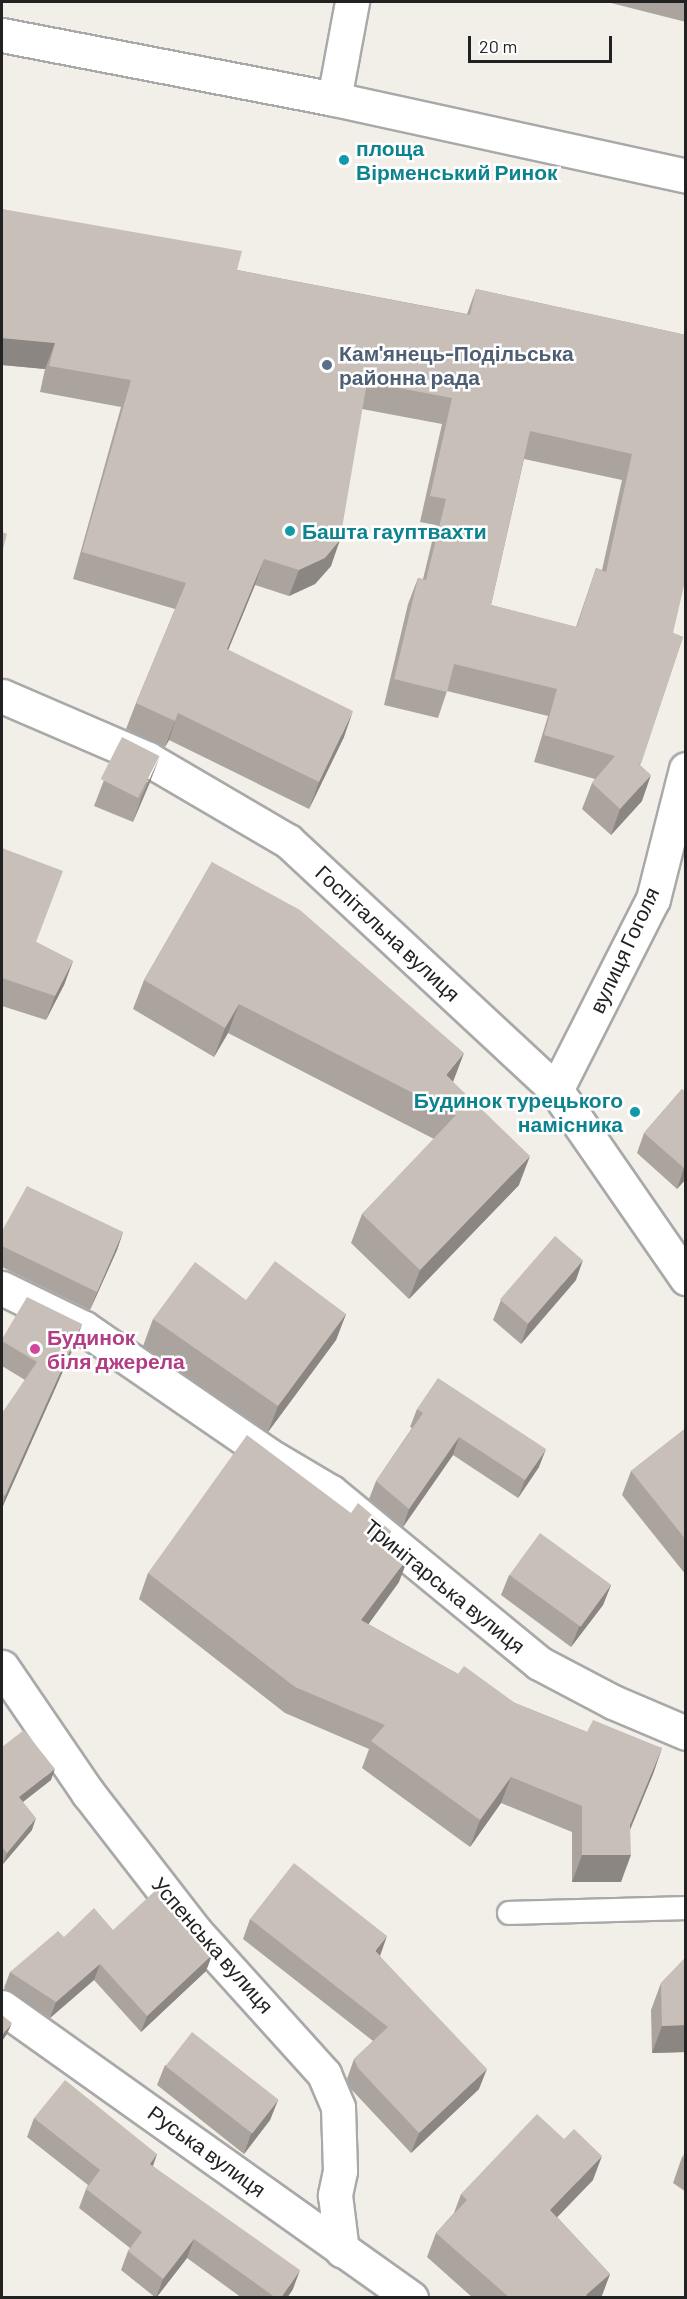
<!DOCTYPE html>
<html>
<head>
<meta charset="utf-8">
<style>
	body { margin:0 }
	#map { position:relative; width:687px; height:2299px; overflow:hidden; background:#f2efe9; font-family:Barlow,sans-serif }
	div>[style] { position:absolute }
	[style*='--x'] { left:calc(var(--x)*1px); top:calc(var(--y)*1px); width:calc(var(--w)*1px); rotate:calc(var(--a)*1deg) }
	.roads { filter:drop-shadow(2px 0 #a9a9a9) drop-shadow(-2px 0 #a9a9a9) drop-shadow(0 2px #a9a9a9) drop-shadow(0 -2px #a9a9a9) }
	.lane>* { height:22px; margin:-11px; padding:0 11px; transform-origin:11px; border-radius:11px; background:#fff }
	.street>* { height:33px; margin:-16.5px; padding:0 16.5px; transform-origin:16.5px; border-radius:16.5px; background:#fff }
	.wall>* { inset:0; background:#aba49e }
	.shaded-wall>* { inset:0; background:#8b8681 }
	.building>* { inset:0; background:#c7bfb8; transform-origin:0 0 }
	.dots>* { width:16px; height:16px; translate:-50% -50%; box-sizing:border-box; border:3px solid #fff; border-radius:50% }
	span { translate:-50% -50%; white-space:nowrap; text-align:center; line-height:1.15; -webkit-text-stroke:5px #fff; paint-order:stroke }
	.culture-label { font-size:21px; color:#0d838f; font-weight:700 }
	.left { translate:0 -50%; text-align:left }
	.right { translate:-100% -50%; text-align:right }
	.service-label { font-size:21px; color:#4e5e75; font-weight:700 }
	.street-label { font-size:21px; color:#222 }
	.hotel-label { font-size:21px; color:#b23c85; font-weight:700 }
	.frame { position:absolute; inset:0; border:3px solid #222; pointer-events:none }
	.scale { position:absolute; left:468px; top:36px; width:144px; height:27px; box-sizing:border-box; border:3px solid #222; border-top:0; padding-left:8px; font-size:18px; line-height:21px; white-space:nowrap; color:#222; -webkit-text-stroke:4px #fff; paint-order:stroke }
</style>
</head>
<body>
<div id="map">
	<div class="roads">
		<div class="lane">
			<div style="--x:509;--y:1913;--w:177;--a:-1.6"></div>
		</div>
		<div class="street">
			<div style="--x:2;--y:35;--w:338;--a:10.9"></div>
			<div style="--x:334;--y:99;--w:360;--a:12.3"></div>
			<div style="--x:334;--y:99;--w:99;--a:-79.5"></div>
			<div style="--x:2;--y:696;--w:159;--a:23.3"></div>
			<div style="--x:148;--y:759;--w:162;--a:30.4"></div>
			<div style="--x:288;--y:841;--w:366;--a:42.9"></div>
			<div style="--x:556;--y:1090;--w:229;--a:55.3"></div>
			<div style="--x:556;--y:1090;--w:214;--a:-63.1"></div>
			<div style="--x:653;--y:899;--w:134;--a:-75.8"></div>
			<div style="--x:2;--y:1288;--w:91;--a:26"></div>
			<div style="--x:84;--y:1328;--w:222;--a:34.5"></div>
			<div style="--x:267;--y:1454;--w:74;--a:30.7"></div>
			<div style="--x:331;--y:1492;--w:269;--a:39.4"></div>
			<div style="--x:539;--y:1663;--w:84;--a:27.8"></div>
			<div style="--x:613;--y:1702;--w:79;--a:23"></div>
			<div style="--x:2;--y:1667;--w:153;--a:55.7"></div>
			<div style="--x:88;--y:1793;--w:175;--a:52.2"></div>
			<div style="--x:195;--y:1931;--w:193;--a:47.9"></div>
			<div style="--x:324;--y:2074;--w:36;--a:67"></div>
			<div style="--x:338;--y:2107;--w:64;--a:88.2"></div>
			<div style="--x:340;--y:2171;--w:25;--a:102"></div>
			<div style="--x:335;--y:2195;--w:56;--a:82.9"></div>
			<div style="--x:2;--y:2007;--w:502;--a:35.43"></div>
		</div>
	</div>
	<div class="wall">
		<div style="clip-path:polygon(607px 2px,686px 2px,686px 22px)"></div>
		<div style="clip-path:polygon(evenodd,2px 209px,237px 270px,467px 314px,476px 289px,686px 335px,673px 633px,683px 637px,640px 765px,642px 801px,611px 835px,582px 809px,592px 783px,595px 779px,534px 762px,548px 716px,447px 691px,438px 718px,384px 705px,408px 604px,418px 578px,423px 579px,436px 525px,420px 522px,442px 424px,362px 409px,331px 566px,315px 584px,289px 596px,255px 585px,228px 650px,344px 737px,309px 809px,169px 740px,165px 747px,126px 729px,136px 703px,175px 609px,73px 579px,121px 407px,40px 392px,45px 369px,2px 365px,2px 209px,524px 459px,622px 480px,602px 570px,596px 568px,576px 627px,491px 605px,524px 459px)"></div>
		<div style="clip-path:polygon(104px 780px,150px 782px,133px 822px,94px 806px)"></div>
		<div style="clip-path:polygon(2px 848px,36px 942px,73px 961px,64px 985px,46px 1020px,2px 1006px)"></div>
		<div style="clip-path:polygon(212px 862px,453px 1082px,519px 1185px,409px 1299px,351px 1243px,362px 1214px,434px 1139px,228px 1033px,214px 1057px,133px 1009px,144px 980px)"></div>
		<div style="clip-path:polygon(682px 1089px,686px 1179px,677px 1189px,637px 1153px,644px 1133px)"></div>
		<div style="clip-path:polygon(2px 1231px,123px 1232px,117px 1250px,90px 1310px,2px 1267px)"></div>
		<div style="clip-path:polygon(576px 1280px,521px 1344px,493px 1320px,501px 1300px)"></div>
		<div style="clip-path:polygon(246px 1300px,346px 1314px,336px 1340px,268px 1432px,143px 1346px,153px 1319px)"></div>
		<div style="clip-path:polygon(82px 1324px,75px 1344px,2px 1508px,2px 1414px,25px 1380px,2px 1366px,2px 1339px)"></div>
		<div style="clip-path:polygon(417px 1409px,539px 1467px,518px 1498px,453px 1455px,403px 1527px,369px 1499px,376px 1481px,412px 1428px,410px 1427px)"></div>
		<div style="clip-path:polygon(686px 1428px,686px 1575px,622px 1495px,631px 1471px)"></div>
		<div style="clip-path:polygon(351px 1513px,391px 1531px,387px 1540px,399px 1582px,368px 1624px,458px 1674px,515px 1703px,587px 1732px,662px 1748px,653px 1774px,630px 1828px,621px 1882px,572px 1882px,572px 1832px,501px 1803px,470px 1847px,362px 1768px,369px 1749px,285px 1713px,139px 1599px,148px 1573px)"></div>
		<div style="clip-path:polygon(509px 1575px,611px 1585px,603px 1605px,571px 1647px,501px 1595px)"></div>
		<div style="clip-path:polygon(2px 1747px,51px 1780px,23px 1802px,32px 1830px,3px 1864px,2px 1863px)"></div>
		<div style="clip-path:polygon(250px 1919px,380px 1956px,479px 2089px,411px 2153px,350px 2088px,347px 2079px,354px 2059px,373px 2041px,243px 1939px)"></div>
		<div style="clip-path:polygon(113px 1930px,212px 1955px,206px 1971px,141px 2032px,94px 1980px,50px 2018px,4px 1988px,10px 1972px,64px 1937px)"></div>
		<div style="clip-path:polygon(686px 1957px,686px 2052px,652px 2053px,651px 2010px,661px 1983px)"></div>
		<div style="clip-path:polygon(165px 2065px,278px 2100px,270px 2120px,244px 2154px,157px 2085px)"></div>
		<div style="clip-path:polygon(34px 2118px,157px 2154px,153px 2166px,293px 2289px,287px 2298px,242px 2298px,187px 2258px,156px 2298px,121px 2270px,128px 2251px,130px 2248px,79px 2208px,86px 2189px,88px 2185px,27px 2137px)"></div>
		<div style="clip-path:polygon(686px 2152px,686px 2192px,673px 2183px,682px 2157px)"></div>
		<div style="clip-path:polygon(593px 2180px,557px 2217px,610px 2274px,601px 2298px,473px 2298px,427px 2257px,436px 2233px,454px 2213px,461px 2194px)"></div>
	</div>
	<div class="shaded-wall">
		<div style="clip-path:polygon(2px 338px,55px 343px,45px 369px,2px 365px)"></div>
		<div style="clip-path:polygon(340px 540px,331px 566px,315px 584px,289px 596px,299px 570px)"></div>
		<div style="clip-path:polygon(264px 559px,255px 585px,218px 675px,227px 649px)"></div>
		<div style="clip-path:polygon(353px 711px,344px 737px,309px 809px,319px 782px)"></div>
		<div style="clip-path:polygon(178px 713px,169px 740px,165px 747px,175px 721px)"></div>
		<div style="clip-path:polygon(160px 756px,150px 782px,133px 822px,142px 796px)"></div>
		<div style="clip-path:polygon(651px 775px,642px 801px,611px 835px,620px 809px)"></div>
		<div style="clip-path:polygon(73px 961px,64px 985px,46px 1020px,55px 996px)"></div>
		<div style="clip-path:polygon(239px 1004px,228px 1033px,214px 1057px,225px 1028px)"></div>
		<div style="clip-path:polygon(464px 1053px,453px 1082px,446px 1075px)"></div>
		<div style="clip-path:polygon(530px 1156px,519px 1185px,409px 1299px,420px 1270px)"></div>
		<div style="clip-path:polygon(686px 1167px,686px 1179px,677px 1189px,684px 1168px)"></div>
		<div style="clip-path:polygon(123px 1232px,117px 1250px,90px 1310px,97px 1292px)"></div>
		<div style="clip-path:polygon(583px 1260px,576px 1280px,521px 1344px,528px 1324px)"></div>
		<div style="clip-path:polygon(346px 1314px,336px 1340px,268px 1432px,278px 1406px)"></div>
		<div style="clip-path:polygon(82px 1324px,75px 1344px,2px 1508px,5px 1496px)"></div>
		<div style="clip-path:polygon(459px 1437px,453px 1455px,403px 1527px,409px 1509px)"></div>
		<div style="clip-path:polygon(546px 1449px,539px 1467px,518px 1498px,525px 1480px)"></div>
		<div style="clip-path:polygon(409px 1556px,399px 1582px,352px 1647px,361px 1620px)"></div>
		<div style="clip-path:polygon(611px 1585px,603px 1605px,571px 1647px,579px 1627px)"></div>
		<div style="clip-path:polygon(662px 1748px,653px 1774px,621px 1852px,630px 1825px)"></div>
		<div style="clip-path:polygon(55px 1769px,51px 1780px,15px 1808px,19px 1797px)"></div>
		<div style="clip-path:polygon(511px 1777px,501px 1803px,470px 1847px,480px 1820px)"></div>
		<div style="clip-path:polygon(36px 1818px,32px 1830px,3px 1864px,7px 1853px)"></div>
		<div style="clip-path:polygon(582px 1855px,631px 1855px,621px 1882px,572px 1882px)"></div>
		<div style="clip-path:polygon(387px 1936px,380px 1956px,375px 1951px)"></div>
		<div style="clip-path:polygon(212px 1955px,206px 1971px,141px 2032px,147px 2016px)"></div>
		<div style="clip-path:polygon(100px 1964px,94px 1980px,50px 2018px,56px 2002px)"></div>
		<div style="clip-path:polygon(12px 2023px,7px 2034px,2px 2041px,2px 2035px)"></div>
		<div style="clip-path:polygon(686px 2025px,686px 2052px,652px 2053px,662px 2026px)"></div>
		<div style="clip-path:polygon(487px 2069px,479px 2089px,411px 2153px,419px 2133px)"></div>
		<div style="clip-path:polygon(278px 2100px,270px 2120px,244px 2154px,251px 2134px)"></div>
		<div style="clip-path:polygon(157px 2154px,150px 2173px,150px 2164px)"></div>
		<div style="clip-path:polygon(602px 2156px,593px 2180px,541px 2234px,550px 2210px)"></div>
		<div style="clip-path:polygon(194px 2239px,187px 2258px,156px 2298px,163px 2279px)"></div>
		<div style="clip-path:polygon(300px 2270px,293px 2289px,287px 2298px,281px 2298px)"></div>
		<div style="clip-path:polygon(610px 2274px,601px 2298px,585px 2298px,586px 2295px)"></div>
	</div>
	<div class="building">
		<div style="clip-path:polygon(evenodd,2px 209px,242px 251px,237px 270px,470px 315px,476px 289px,686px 335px,686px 577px,673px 633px,683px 637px,641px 764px,638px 763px,651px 775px,620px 809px,592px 783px,615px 756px,544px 735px,557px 689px,454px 664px,447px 692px,394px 679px,418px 578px,426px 580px,446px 499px,430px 496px,452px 398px,367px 382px,340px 540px,325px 558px,299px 570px,264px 559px,227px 649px,353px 711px,319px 782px,178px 713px,175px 721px,136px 703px,186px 583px,82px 552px,131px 380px,49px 366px,55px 343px,2px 338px,2px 209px,530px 431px,632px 454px,606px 572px,596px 568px,577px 627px,491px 605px,530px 431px)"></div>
		<div style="clip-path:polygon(2px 532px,7px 534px,2px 553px)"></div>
		<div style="left:122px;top:737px;width:42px;height:47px;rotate:27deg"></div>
		<div style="clip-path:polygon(2px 848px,63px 871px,36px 942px,73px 961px,55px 996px,2px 978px)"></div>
		<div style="clip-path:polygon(212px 862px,300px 910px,464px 1053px,446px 1075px,530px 1156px,420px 1270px,362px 1214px,456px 1115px,239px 1004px,225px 1028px,144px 980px)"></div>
		<div style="clip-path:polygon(682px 1089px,686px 1092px,686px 1167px,684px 1168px,644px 1133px)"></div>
		<div style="clip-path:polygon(27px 1186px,123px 1232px,97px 1292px,2px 1246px,2px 1231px)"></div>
		<div style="left:555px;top:1236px;width:37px;height:84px;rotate:41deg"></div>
		<div style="clip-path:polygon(275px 1261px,346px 1314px,278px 1406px,153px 1319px,195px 1262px,246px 1300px)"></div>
		<div style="clip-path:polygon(27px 1297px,82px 1324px,5px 1496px,2px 1493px,2px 1413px,37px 1362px,2px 1341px,2px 1339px)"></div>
		<div style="clip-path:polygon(438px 1378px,546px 1449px,525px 1480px,459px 1437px,409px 1509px,376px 1481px,423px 1413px,417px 1409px)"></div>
		<div style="clip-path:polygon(686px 1428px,686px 1540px,631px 1471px)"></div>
		<div style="clip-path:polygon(247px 1435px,351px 1513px,358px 1503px,391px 1531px,385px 1538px,409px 1556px,361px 1620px,458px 1674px,464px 1666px,515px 1703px,587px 1732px,593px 1720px,662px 1748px,630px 1825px,631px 1855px,582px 1855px,582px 1806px,511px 1777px,480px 1820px,371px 1741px,385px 1725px,295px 1687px,148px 1573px)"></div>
		<div style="left:540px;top:1533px;width:88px;height:52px;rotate:36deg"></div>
		<div style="clip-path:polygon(24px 1730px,55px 1769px,19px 1797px,36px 1818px,7px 1853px,2px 1847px,2px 1747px)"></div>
		<div style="clip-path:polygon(294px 1863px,387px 1936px,375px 1951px,487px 2069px,419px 2133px,358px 2068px,354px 2059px,388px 2027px,250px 1919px)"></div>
		<div style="clip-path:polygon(157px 1889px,212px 1955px,147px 2016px,100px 1964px,56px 2002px,10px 1972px,58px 1931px,64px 1937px,94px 1908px,113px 1930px)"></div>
		<div style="clip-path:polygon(686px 1957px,686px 2025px,662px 2026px,661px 1983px)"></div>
		<div style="clip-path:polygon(2px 2015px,12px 2023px,2px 2035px)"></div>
		<div style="left:192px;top:2032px;width:110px;height:43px;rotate:38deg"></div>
		<div style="clip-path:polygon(65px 2080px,157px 2154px,150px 2164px,300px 2270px,281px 2298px,276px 2298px,194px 2239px,163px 2279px,128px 2251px,142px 2232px,86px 2189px,100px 2170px,34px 2118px)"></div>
		<div style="clip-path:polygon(537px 2114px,564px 2139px,574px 2129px,602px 2156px,550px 2210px,610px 2274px,586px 2295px,589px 2298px,510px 2298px,436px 2233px,467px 2200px,461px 2194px)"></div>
		<div style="clip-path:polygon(686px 2152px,686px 2159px,682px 2157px)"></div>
	</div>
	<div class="dots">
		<div style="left:344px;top:160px;background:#0f9aa8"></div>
		<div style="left:327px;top:365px;background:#5c6f8a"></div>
		<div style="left:290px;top:531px;background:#0f9aa8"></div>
		<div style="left:635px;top:1112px;background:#0f9aa8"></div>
		<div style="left:35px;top:1349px;background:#d1479c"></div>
	</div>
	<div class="culture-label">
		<span class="left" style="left:356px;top:160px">площа<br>Вірменський Ринок</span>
		<span class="left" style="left:302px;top:531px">Башта гауптвахти</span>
		<span class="right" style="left:623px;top:1112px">Будинок турецького<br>намісника</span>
	</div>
	<div class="service-label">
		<span class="left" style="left:339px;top:365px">Кам'янець-Подільська<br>районна рада</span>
	</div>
	<div class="street-label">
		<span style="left:388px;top:933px;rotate:43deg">Госпітальна вулиця</span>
		<span style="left:624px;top:950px;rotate:-65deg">вулиця Гоголя</span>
		<span style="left:445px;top:1586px;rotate:39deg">Тринітарська вулиця</span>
		<span style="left:213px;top:1945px;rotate:49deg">Успенська вулиця</span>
		<span style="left:207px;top:2151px;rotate:36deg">Руська вулиця</span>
	</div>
	<div class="hotel-label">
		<span class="left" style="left:47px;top:1349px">Будинок<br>біля джерела</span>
	</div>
	<div class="frame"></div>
	<div class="scale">20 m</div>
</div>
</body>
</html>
